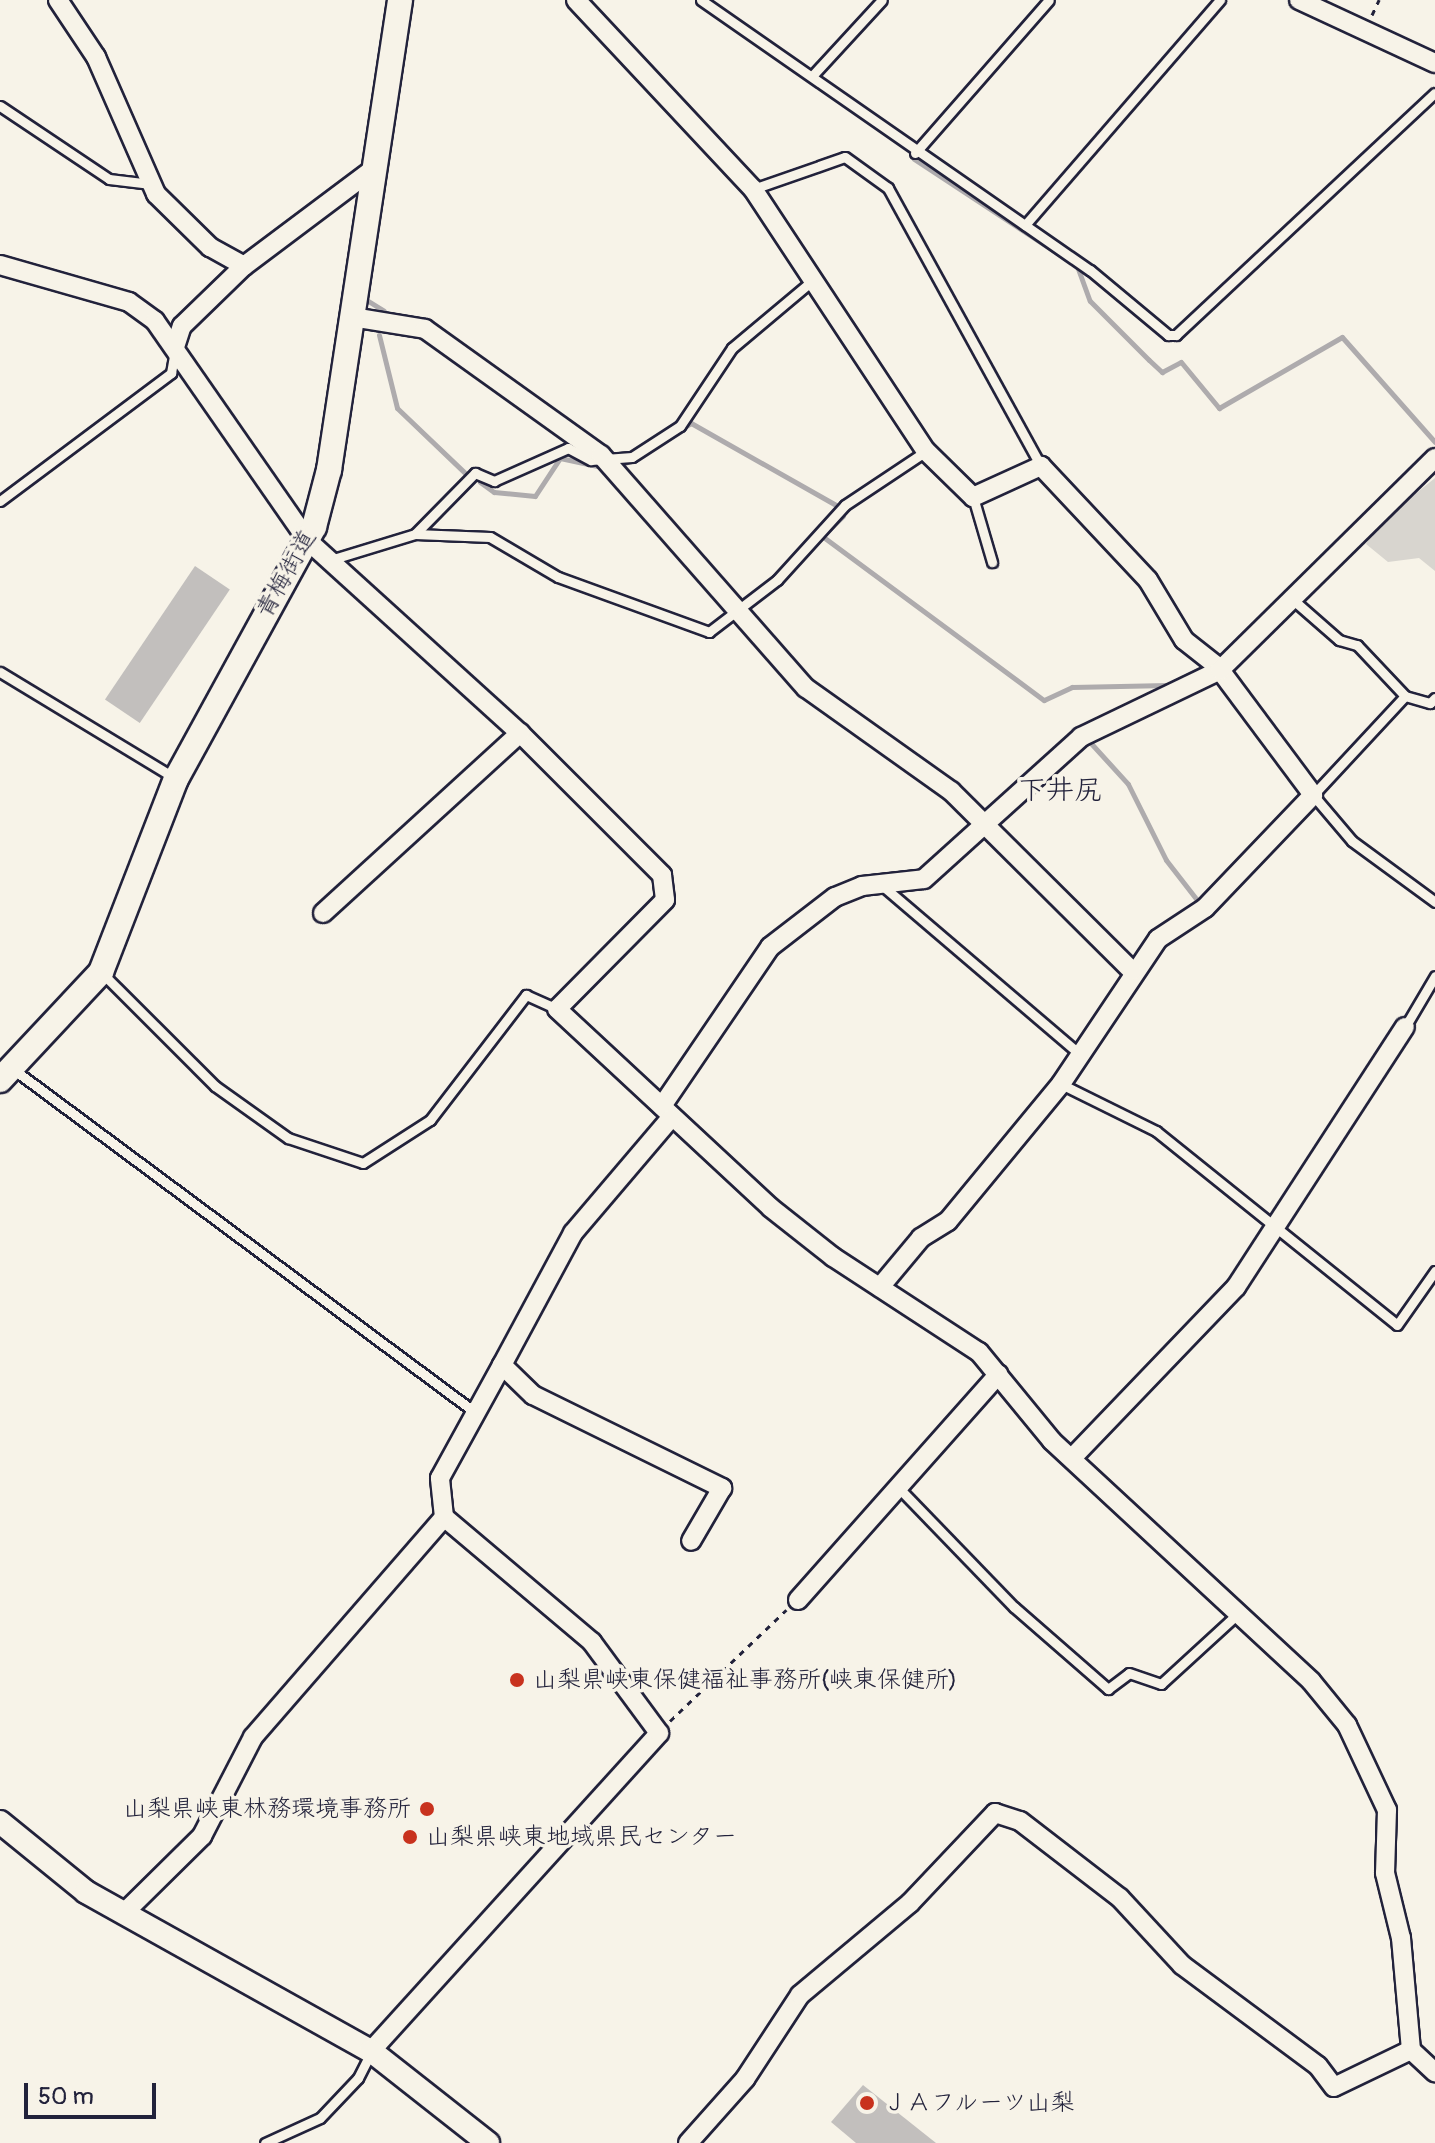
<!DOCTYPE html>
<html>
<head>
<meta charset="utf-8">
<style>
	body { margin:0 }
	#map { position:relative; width:1435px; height:2143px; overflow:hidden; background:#f7f3e8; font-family:Pangolin,"Klee One",sans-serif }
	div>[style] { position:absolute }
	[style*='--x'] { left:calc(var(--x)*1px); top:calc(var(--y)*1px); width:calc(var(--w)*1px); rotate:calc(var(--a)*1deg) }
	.green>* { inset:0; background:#d8d5cf }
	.stream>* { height:5px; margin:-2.5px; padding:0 2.5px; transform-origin:2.5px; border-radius:2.5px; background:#aeabad }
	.building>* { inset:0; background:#c2bfbd; transform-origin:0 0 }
	.path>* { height:3px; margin-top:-1.5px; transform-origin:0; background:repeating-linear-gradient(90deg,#22223b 0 6px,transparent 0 12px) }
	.roads { filter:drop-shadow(2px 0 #22223b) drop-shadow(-2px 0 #22223b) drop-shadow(0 2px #22223b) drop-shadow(0 -2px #22223b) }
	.service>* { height:9px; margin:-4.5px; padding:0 4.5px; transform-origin:4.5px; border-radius:4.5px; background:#f7f3e8 }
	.minor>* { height:18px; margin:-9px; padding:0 9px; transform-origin:9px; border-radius:9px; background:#f7f3e8 }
	.tertiary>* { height:22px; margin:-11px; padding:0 11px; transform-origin:11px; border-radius:11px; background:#f7f3e8 }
	.secondary>* { height:24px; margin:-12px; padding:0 12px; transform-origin:12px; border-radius:12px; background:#f7f3e8 }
	.dots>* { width:22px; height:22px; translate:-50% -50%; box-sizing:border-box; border:4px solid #f7f3e8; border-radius:50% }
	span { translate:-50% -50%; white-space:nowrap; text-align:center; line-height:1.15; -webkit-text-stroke:7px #f7f3e8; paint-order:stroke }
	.street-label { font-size:24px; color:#22223b }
	.poi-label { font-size:24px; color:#22223b }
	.left { translate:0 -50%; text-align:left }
	.right { translate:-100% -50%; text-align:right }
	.quarter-label { font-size:28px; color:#22223b }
	.scale { position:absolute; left:24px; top:2083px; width:132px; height:36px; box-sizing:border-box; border:4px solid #22223b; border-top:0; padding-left:10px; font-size:24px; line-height:28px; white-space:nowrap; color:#22223b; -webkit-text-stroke:6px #f7f3e8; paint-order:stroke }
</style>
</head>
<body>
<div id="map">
	<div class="green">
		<div style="clip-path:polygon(1435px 478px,1435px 571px,1419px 558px,1388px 562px,1366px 544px,1376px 526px)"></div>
	</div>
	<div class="stream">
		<div style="--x:914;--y:159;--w:181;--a:33.3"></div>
		<div style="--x:1077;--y:266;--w:37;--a:70"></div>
		<div style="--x:1090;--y:301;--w:83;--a:45"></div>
		<div style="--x:1149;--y:360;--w:18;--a:43"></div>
		<div style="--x:1162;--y:372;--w:21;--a:-28"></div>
		<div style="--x:1181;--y:362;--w:60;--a:50.4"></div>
		<div style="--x:1219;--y:408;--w:142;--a:-30"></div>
		<div style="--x:1342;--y:337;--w:140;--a:48.5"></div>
		<div style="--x:365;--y:299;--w:22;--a:32"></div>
		<div style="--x:379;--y:335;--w:75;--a:76.1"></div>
		<div style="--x:397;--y:408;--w:95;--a:43.7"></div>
		<div style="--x:625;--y:463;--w:77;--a:-31.2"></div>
		<div style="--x:691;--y:423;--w:167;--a:29.5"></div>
		<div style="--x:480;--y:482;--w:17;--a:36"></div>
		<div style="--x:494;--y:492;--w:41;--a:5.6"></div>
		<div style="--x:535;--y:496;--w:45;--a:-56.7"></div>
		<div style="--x:560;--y:458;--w:43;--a:12.1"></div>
		<div style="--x:843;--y:516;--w:29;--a:136"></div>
		<div style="--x:822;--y:536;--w:276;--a:36.5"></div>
		<div style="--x:1044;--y:700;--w:31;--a:-25"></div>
		<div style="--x:1072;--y:687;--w:96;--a:-1.2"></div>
		<div style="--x:1168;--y:685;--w:44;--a:-27.1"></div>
		<div style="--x:1088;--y:740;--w:59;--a:47.7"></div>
		<div style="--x:1128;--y:784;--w:85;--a:63.4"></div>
		<div style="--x:1166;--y:860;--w:51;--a:52.2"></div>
	</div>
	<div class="building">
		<div style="left:195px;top:566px;width:42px;height:161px;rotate:34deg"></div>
		<div style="clip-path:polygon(863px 2085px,936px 2143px,856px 2143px,831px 2122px)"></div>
	</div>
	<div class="path">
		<div style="--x:1372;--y:15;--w:17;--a:-65"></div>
		<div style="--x:670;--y:1721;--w:161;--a:-43.7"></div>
	</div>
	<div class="roads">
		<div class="service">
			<div style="--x:701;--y:0;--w:474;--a:34.8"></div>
			<div style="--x:1090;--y:270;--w:102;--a:39.8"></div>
			<div style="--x:1168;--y:335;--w:8;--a:0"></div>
			<div style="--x:1176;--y:335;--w:354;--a:-43.1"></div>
			<div style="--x:812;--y:76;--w:103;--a:-47.4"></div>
			<div style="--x:0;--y:106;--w:131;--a:33.8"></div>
			<div style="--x:109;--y:179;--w:42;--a:6.8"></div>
			<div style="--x:915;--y:153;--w:203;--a:-48.8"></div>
			<div style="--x:753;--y:189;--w:97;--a:-19.2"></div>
			<div style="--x:845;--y:157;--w:53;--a:35.8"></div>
			<div style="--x:888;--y:188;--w:317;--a:61.2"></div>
			<div style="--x:1025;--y:225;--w:298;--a:-49.1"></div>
			<div style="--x:973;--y:497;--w:68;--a:73.7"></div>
			<div style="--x:0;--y:501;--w:214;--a:-36.8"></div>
			<div style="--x:171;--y:373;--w:23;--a:-80"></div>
			<div style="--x:415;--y:534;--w:86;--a:-45.5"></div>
			<div style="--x:475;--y:473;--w:21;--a:23"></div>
			<div style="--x:494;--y:481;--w:81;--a:-24"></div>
			<div style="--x:568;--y:448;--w:26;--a:28"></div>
			<div style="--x:591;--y:460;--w:41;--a:-4.2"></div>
			<div style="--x:632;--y:457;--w:57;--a:-32.9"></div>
			<div style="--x:680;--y:426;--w:94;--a:-56.3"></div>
			<div style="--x:732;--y:348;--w:106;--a:-40"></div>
			<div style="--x:330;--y:560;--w:89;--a:-17"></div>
			<div style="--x:415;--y:534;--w:75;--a:2.3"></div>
			<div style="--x:490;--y:537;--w:79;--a:30.5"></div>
			<div style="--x:558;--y:577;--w:161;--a:20"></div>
			<div style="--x:709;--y:632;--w:86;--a:-37.4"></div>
			<div style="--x:777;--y:580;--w:101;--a:-47.8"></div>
			<div style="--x:845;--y:505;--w:97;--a:-33.7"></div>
			<div style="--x:1291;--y:598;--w:64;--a:41.2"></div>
			<div style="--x:1339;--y:640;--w:19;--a:16"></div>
			<div style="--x:1357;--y:645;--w:70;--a:46.7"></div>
			<div style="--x:1405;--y:696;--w:135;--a:132.9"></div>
			<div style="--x:1313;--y:795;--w:60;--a:49.7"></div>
			<div style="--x:1352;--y:841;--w:103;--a:36.3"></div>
			<div style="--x:0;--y:672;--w:205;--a:31.2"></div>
			<div style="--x:1405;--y:696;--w:26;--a:16"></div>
			<div style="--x:1430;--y:703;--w:7;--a:-45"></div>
			<div style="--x:884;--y:887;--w:254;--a:40.5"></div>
			<div style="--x:101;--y:972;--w:161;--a:45"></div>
			<div style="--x:215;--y:1086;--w:90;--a:35.5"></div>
			<div style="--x:288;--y:1138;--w:79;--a:18.4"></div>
			<div style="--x:363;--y:1163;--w:80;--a:-32.7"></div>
			<div style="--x:430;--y:1120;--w:158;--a:-52.5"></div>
			<div style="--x:526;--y:995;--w:34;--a:24"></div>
			<div style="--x:1405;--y:1027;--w:59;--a:-59.5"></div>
			<div style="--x:13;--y:1069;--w:577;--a:36.61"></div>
			<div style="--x:1061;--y:1084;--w:106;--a:26.3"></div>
			<div style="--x:1156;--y:1131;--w:309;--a:38.8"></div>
			<div style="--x:1397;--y:1325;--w:66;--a:-54.9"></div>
			<div style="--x:897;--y:1486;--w:168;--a:46"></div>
			<div style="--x:1014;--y:1607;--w:125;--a:41.1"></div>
			<div style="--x:1108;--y:1689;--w:26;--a:-37"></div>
			<div style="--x:1129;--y:1673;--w:34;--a:19"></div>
			<div style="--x:1161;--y:1684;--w:99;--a:-42.5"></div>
			<div style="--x:265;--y:2143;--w:60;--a:-24.4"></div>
			<div style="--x:320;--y:2118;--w:55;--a:-46.5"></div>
			<div style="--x:358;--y:2078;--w:28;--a:-63"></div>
		</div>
		<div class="minor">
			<div style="--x:58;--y:0;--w:69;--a:56.3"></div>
			<div style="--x:96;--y:57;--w:150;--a:66.3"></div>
			<div style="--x:156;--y:194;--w:76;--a:44.5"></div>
			<div style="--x:210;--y:247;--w:39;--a:29"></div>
			<div style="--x:576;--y:0;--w:259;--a:46.9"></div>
			<div style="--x:753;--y:189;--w:314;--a:56.6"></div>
			<div style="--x:926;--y:451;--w:66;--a:44.4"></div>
			<div style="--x:973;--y:497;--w:75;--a:-24.5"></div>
			<div style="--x:1041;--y:466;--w:156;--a:46.8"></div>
			<div style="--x:1148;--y:580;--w:70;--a:59"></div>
			<div style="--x:1184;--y:640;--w:42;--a:38.2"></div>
			<div style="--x:1217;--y:666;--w:161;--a:53.3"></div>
			<div style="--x:1313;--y:795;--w:156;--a:133.7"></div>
			<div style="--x:1205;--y:908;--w:56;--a:146.6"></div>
			<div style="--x:1158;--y:939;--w:174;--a:123.8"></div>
			<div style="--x:1061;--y:1084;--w:178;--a:129.5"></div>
			<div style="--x:948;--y:1221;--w:32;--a:148"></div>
			<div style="--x:921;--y:1238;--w:64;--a:129.9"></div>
			<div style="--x:1299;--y:0;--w:150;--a:24.9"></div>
			<div style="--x:0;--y:265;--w:134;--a:16"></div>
			<div style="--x:129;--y:302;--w:32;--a:36"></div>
			<div style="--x:155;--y:321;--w:267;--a:55.2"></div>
			<div style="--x:307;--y:540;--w:287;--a:42.2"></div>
			<div style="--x:520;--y:733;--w:201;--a:45"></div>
			<div style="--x:662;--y:875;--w:25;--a:83"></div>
			<div style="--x:665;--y:900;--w:153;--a:134.7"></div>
			<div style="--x:557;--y:1009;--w:292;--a:42.9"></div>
			<div style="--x:771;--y:1208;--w:79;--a:38.3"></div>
			<div style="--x:833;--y:1257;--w:174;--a:33.1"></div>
			<div style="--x:979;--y:1352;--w:115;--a:50.6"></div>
			<div style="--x:1052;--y:1441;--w:353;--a:42.8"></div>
			<div style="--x:1311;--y:1681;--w:57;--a:50.7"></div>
			<div style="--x:1347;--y:1725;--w:94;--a:64.8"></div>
			<div style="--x:1387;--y:1810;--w:63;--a:91.8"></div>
			<div style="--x:1385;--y:1873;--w:67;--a:76.2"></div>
			<div style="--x:1401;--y:1938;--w:112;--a:84.9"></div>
			<div style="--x:1411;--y:2050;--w:33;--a:43"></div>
			<div style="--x:352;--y:317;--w:74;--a:9.3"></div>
			<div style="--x:425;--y:329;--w:216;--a:35.6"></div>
			<div style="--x:601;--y:455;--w:310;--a:48.7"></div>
			<div style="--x:806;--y:688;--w:178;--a:35.4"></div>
			<div style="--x:951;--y:791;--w:255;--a:44.8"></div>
			<div style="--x:175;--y:347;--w:22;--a:-72"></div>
			<div style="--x:182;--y:326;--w:86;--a:-44.1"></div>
			<div style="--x:244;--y:266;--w:161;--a:-36.9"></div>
			<div style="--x:323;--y:913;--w:267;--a:-42.4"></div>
			<div style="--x:662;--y:1106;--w:192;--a:-55.8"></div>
			<div style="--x:770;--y:947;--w:82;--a:-37.6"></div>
			<div style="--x:835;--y:897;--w:29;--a:-22"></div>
			<div style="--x:862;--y:886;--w:62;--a:-6.4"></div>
			<div style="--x:924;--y:879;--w:212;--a:-42.1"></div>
			<div style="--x:1081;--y:737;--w:154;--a:-25.7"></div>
			<div style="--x:1220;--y:670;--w:302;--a:-44.6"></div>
			<div style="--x:502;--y:1365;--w:150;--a:-61.7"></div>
			<div style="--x:573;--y:1233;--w:150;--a:-49.6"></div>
			<div style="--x:1072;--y:1458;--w:237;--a:-46.2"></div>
			<div style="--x:1236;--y:1287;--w:310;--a:-57"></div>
			<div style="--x:798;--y:1600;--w:302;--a:-48.4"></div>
			<div style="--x:124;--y:1913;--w:110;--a:-44.6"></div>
			<div style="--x:202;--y:1836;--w:111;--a:-62.7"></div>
			<div style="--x:253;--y:1737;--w:291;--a:-49"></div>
			<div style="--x:371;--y:2051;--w:429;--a:-47.8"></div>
			<div style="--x:659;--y:1733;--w:113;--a:-126.4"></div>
			<div style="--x:592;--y:1642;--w:194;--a:-139.8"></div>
			<div style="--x:444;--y:1517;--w:39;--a:-96"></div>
			<div style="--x:440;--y:1478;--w:129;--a:-61.2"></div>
			<div style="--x:502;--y:1365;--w:43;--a:44.1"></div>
			<div style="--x:533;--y:1395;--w:211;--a:26.2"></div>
			<div style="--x:722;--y:1488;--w:61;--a:120.3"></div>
			<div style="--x:688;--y:2143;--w:86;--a:-48.3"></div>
			<div style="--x:745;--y:2079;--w:100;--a:-56.8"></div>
			<div style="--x:800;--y:1995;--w:143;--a:-39.9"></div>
			<div style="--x:910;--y:1903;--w:124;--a:-46.6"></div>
			<div style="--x:995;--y:1813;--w:26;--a:18"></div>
			<div style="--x:1020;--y:1821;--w:126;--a:37.6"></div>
			<div style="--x:1120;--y:1898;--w:91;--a:47.2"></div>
			<div style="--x:1182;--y:1965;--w:169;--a:36.6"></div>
			<div style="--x:1318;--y:2066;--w:26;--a:53"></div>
			<div style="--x:1334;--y:2087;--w:85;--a:-25.7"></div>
		</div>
		<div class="tertiary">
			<div style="--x:0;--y:1822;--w:111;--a:39.1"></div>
			<div style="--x:86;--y:1892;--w:326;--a:29.2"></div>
			<div style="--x:371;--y:2051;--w:149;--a:38.2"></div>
		</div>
		<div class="secondary">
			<div style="--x:0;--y:1080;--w:148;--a:-46.9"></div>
			<div style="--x:101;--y:972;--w:207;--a:-68.8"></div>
			<div style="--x:176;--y:779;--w:287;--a:-61.3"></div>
			<div style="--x:314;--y:527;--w:59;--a:-75.3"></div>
			<div style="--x:329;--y:470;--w:475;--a:-81.4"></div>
		</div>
	</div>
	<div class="dots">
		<div style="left:517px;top:1680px;background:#c8321e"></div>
		<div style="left:427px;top:1809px;background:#c8321e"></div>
		<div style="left:410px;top:1837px;background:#c8321e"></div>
		<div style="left:867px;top:2103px;background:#c8321e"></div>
	</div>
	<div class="street-label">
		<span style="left:286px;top:574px;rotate:-61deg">青梅街道</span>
	</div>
	<div class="poi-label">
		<span class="left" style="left:533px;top:1680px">山梨県峡東保健福祉事務所(峡東保健所)</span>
		<span class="right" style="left:411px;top:1809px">山梨県峡東林務環境事務所</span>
		<span class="left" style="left:426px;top:1837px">山梨県峡東地域県民センター</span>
		<span class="left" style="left:883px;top:2103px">ＪＡフルーツ山梨</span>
	</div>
	<div class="quarter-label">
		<span style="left:1060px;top:791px">下井尻</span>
	</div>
	<div class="scale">50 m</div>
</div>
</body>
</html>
